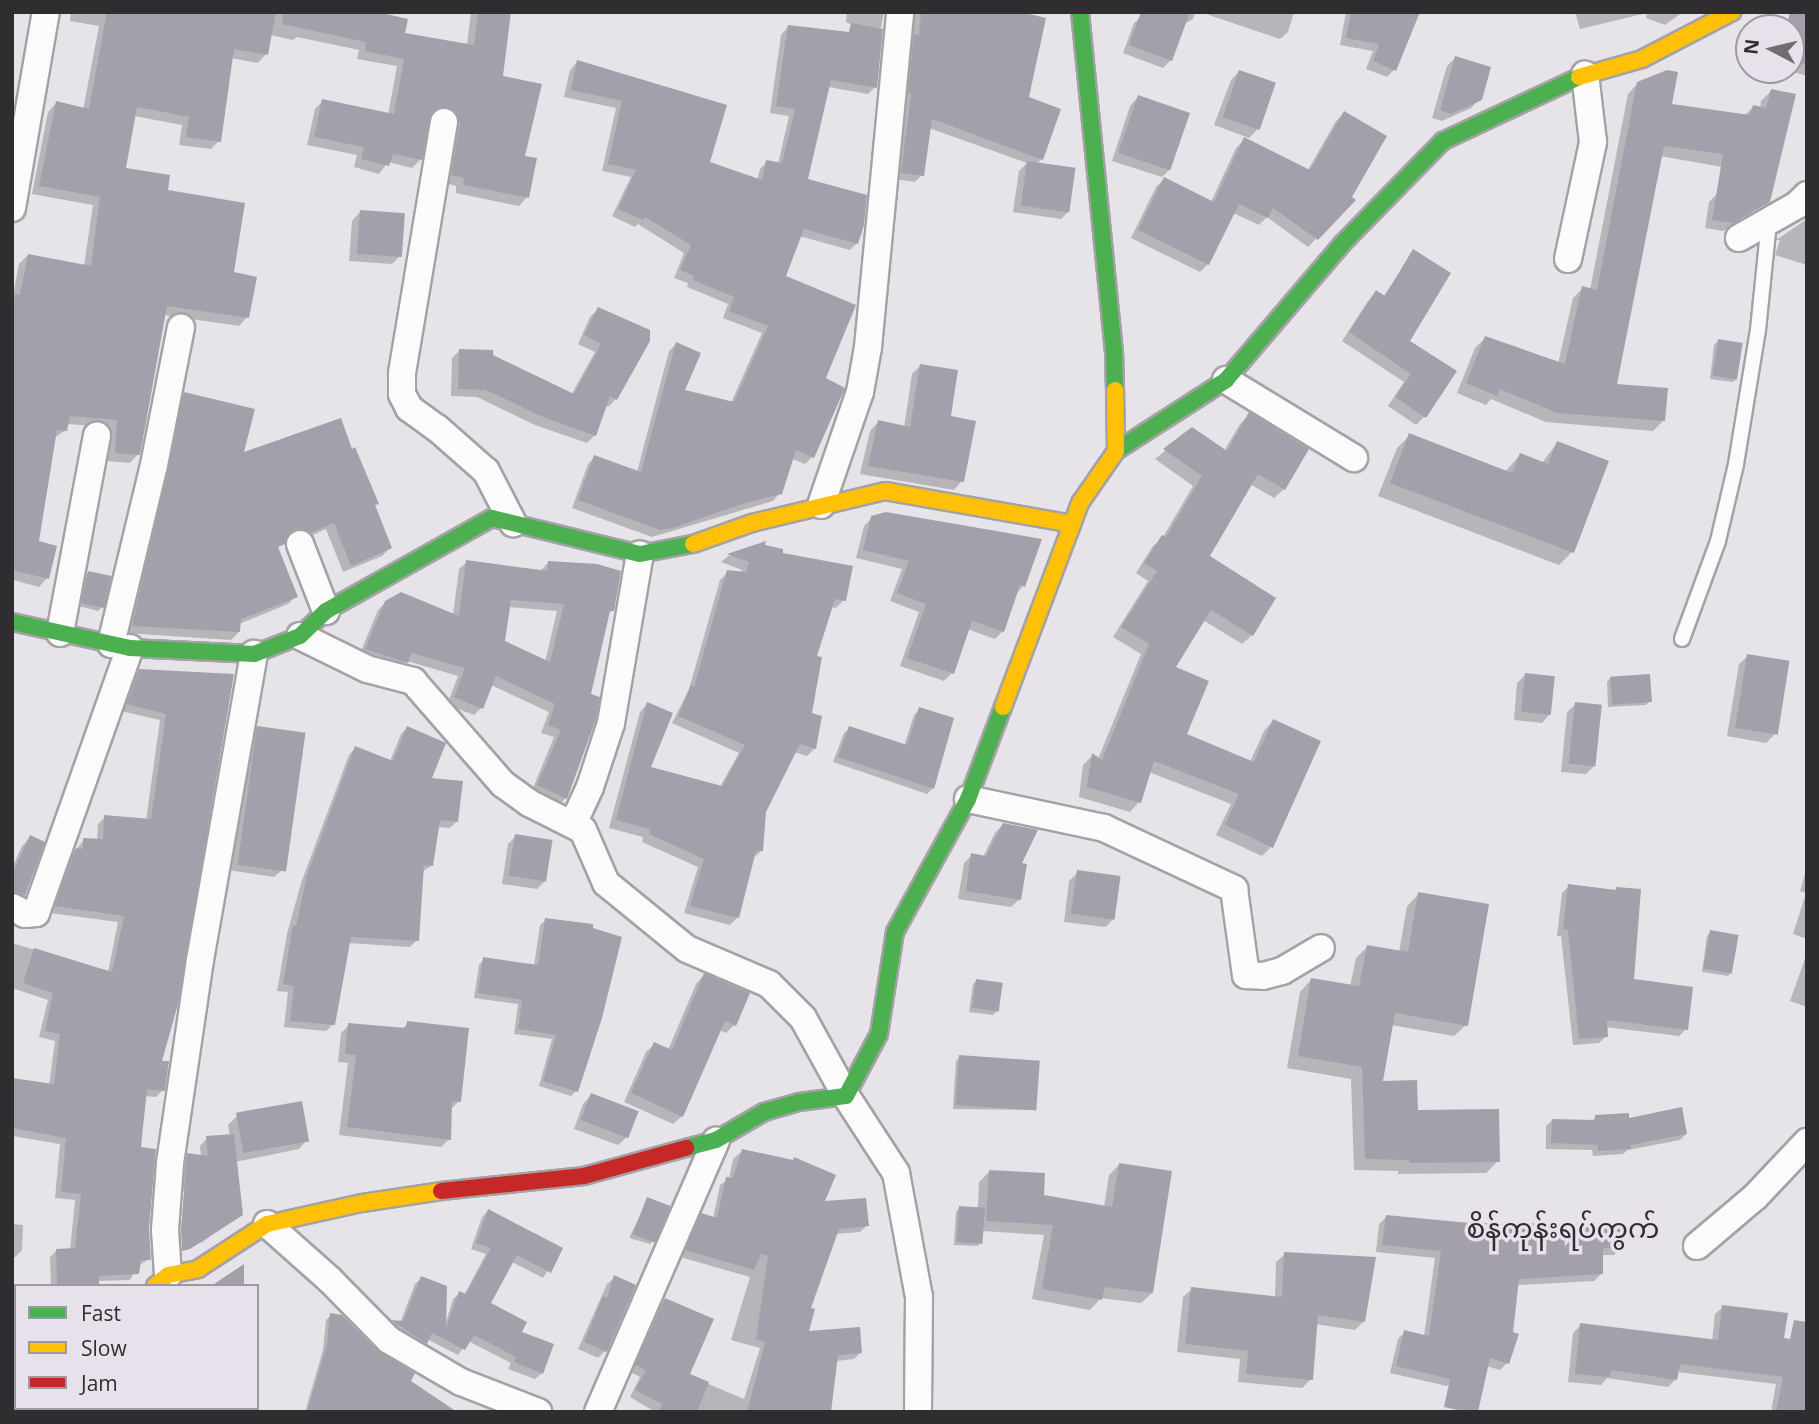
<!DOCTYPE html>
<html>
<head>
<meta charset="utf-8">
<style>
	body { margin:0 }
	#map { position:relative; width:1819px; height:1424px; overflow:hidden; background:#e6e3e9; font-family:"Open Sans","Noto Sans Myanmar",sans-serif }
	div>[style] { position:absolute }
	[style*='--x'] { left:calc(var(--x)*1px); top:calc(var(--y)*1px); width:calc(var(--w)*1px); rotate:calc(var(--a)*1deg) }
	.shadow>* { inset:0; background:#0003 }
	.building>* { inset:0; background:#a3a0ac; transform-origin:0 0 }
	.roads { filter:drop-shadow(2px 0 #a5a2a6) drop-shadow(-2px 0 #a5a2a6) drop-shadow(0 2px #a5a2a6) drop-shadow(0 -2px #a5a2a6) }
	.lane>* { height:14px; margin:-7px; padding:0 7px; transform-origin:7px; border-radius:7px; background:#fbfbfc }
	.street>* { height:26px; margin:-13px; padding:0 13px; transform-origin:13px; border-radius:13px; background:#fbfbfc }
	.fast>* { height:16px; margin:-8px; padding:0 8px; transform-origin:8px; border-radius:8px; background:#4caf50 }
	.slow>* { height:16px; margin:-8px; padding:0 8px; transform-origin:8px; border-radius:8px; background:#ffc107 }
	.jam>* { height:16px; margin:-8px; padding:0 8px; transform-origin:8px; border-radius:8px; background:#c62828 }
	span { translate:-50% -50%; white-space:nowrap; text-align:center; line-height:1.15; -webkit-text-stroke:7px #e7e1eb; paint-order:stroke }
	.quarter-label { font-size:28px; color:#302d31 }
	.frame { position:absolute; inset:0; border:14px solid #302d31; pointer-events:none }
	.legend { position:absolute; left:14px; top:1284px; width:245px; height:126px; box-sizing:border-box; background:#e7e1eb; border:2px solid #9e99a1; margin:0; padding:9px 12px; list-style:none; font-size:21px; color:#302d31 }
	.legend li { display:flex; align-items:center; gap:14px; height:35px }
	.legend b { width:35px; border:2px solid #9e99a1 }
	.north { position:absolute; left:1735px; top:14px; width:70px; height:70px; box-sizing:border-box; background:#e7e1eb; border:2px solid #9e99a1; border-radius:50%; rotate:277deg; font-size:19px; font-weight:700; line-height:28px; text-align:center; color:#302d31 }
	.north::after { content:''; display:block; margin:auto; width:24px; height:32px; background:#706d71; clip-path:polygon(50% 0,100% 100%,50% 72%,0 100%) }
</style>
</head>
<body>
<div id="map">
	<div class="shadow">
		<div style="clip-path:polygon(71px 12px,387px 12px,385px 16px,403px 34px,467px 45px,471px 12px,509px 12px,501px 77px,523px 158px,527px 197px,519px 206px,456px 193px,456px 186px,444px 183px,438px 114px,429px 118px,420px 160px,412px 168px,388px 162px,379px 174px,354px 167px,357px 155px,307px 145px,315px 109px,323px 101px,388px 115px,397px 66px,357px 59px,359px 50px,297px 37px,293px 40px,270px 35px,266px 54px,258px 63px,231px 58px,219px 141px,211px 149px,179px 145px,182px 125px,134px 116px,124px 170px,166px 192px,232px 274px,247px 317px,239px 326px,164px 315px,138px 454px,130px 463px,107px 461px,110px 427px,67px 424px,66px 430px,54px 438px,37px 543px,47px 578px,39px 587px,13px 580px,12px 583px,12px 300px,19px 264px,27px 256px,84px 266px,93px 205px,32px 194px,48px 112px,56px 103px,83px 110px,99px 26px,70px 21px)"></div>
		<div style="clip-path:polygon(847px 12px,884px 12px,881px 28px,874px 35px,846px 22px)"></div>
		<div style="clip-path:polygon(905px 12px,1013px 12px,1026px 98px,1042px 159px,1036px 164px,1069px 211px,1061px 219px,1013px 212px,1019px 171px,1027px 163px,929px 128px,922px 175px,915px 182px,895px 179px,905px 100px,902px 100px)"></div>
		<div style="clip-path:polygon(1148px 12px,1195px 12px,1193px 19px,1183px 25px,1171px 60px,1163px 68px,1123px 53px,1134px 23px)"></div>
		<div style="clip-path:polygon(1200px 12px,1294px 12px,1288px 32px,1280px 39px)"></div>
		<div style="clip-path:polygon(1346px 12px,1418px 12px,1394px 70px,1387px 77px,1366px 69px,1373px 51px,1340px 45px)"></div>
		<div style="clip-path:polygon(1575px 12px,1683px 12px,1665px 25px,1646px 18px,1647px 13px,1580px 29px)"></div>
		<div style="clip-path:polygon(788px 27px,875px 87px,868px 94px,828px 87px,806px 180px,857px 243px,850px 250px,799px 236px,784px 277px,824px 379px,843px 388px,812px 457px,805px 464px,792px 459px,780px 493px,773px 501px,652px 537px,572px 508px,588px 464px,595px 457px,637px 472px,669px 351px,676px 344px,682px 391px,731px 403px,762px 333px,723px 318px,728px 304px,687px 287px,688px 283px,674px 278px,684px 253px,638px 224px,635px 227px,612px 216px,631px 177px,602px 171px,616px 108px,564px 97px,570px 70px,577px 62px,708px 163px,757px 181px,760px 169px,767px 162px,778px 164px,789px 116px,770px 113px,781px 35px)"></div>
		<div style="clip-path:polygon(1791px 31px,1807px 35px,1807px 76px,1788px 70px,1791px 70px)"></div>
		<div style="clip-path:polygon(1455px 58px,1480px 99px,1471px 108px,1442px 121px,1432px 118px,1447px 66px)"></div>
		<div style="clip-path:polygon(1239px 72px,1257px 130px,1249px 138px,1214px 125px,1231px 80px)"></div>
		<div style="clip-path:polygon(1638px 83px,1670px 106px,1744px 116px,1753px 107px,1760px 108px,1761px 101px,1771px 91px,1767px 175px,1660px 156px,1615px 385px,1663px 421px,1653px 431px,1546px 422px,1491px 399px,1486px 405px,1457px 393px,1475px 348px,1485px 338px,1558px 364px,1573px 298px,1583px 288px,1590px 290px,1628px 94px)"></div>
		<div style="clip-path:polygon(1138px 97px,1170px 169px,1162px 177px,1112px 161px,1130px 106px)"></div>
		<div style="clip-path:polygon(1344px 113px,1350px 198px,1353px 200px,1308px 247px,1267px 217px,1259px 225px,1233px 213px,1208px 264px,1200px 272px,1131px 238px,1156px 187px,1164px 179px,1211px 202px,1236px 148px,1244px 140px,1308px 170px,1336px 121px)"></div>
		<div style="clip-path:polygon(1717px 194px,1761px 206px,1723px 231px,1705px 228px,1709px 202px)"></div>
		<div style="clip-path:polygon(360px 212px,400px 256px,392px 264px,349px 261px,352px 221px)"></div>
		<div style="clip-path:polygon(1807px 219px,1807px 265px,1775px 255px,1780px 240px,1776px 240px)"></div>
		<div style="clip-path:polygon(1414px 251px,1408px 341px,1424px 417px,1416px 425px,1388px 406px,1404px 382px,1342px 341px,1368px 301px,1376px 293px,1383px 297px)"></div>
		<div style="clip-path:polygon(598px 309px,616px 399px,608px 407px,605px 405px,595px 435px,587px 443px,535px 425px,477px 397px,451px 396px,452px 358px,460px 350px,491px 356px,571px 395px,595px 352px,578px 344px,590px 317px)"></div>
		<div style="clip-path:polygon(1718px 341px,1737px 378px,1733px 382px,1710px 379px,1714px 345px)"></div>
		<div style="clip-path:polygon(920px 366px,962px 481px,954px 490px,860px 474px,870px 431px,878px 422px,904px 428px,912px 374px)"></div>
		<div style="clip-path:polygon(185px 394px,242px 454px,351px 451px,377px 503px,374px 507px,390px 548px,382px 556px,343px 572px,326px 529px,302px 540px,294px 536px,285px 537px,277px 549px,296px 596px,288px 604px,239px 624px,239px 632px,231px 640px,125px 633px,177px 402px)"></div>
		<div style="clip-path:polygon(1249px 415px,1284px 489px,1274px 498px,1250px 484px,1207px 557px,1252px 635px,1242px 644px,1203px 620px,1173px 668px,1185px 735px,1250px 762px,1264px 731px,1273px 721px,1271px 847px,1262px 856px,1216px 835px,1231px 804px,1149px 772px,1139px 802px,1130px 812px,1079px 797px,1083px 765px,1092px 756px,1098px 759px,1141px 654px,1113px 637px,1148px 581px,1136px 573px,1153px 546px,1163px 537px,1193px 486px,1155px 459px,1192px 429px,1224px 451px,1240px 424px)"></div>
		<div style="clip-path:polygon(1410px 435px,1505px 472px,1520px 455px,1542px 463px,1557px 443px,1572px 552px,1559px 565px,1378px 496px,1397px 448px)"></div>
		<div style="clip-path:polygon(872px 518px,1023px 586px,1016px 594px,1003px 631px,995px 639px,967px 629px,952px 673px,944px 681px,900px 666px,919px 612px,890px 601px,902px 569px,856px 558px,864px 526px)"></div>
		<div style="clip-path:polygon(764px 544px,763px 547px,781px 554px,844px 600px,836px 608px,831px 607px,815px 657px,810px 714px,820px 718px,814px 749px,807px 756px,794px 752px,765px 812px,761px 851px,752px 859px,738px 917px,730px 925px,684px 913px,698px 867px,642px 842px,643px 837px,609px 828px,640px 712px,647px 704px,649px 769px,720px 787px,739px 753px,672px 723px,689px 689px,720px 580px,728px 572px,741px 574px,742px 570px,721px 562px,728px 556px)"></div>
		<div style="clip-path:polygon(evenodd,467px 562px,541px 570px,548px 563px,613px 610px,607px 615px,566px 798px,558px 805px,531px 793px,554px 737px,541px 733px,549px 712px,491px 685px,481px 708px,474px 715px,447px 705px,458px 676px,407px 661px,399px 670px,359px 656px,378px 610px,386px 602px,453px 615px,459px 569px,467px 562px,508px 607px,557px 611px,545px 662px,503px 642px,508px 607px)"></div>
		<div style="clip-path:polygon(88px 573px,102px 607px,98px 611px,79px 606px,84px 577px)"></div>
		<div style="clip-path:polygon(1748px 656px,1775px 734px,1766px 743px,1727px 736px,1739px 664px)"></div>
		<div style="clip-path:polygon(140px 671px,232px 676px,160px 1062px,163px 1090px,156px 1097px,145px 1096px,140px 1149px,149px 1259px,138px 1266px,130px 1280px,98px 1281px,98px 1286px,51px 1286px,50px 1257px,56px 1251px,70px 1250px,75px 1200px,55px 1198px,60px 1144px,12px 1136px,12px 1080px,49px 1085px,55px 1041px,39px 1037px,48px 1000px,12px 988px,12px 943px,108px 972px,118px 922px,50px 913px,70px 857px,84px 840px,97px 841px,98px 824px,105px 817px,146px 821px,160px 720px,121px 711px,133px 678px)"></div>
		<div style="clip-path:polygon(1525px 675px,1550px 714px,1542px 723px,1514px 720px,1517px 683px)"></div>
		<div style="clip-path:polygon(1610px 678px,1650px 701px,1646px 705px,1608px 707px,1607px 682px)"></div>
		<div style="clip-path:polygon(1576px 704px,1594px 766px,1586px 774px,1561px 772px,1567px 712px)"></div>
		<div style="clip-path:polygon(920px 709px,933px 788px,927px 794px,833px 762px,844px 733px,850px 728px,904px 746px,914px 715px)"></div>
		<div style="clip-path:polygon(258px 727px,281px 871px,274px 877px,228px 870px,252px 734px)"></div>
		<div style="clip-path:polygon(407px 728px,430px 779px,457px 821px,450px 828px,437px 827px,431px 866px,422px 872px,417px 940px,410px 947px,348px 943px,333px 1024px,326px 1031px,284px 1027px,288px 992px,277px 991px,287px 934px,301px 883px,349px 755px,355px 748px,390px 761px,401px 734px)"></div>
		<div style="clip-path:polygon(1003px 824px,1019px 865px,1020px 899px,1011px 907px,958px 899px,964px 863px,972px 855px,983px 857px,995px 833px)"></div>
		<div style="clip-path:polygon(516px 836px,545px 881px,537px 889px,502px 884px,508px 844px)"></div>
		<div style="clip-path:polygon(31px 837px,24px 895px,16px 903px,13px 902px,18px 889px,12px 886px,12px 868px,22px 846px)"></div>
		<div style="clip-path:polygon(1807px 867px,1807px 939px,1793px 934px,1806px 893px,1800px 891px)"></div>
		<div style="clip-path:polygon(1078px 872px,1114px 918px,1106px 927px,1064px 922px,1069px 881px)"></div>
		<div style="clip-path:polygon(1569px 886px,1613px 892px,1617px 888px,1632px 981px,1686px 1029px,1679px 1036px,1605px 1027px,1606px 1036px,1599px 1043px,1573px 1045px,1561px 936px,1557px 936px,1562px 893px)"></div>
		<div style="clip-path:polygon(1419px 894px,1466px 1025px,1454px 1036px,1391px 1025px,1381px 1083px,1416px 1111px,1498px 1161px,1486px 1173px,1398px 1174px,1398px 1171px,1354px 1170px,1351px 1079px,1287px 1068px,1300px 992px,1311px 980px,1350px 987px,1356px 958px,1368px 946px,1399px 952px,1407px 906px)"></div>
		<div style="clip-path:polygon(546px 920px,576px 1091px,571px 1096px,539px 1086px,552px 1039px,514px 1034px,518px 1004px,474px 998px,479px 965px,484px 959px,534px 966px,540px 925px)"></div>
		<div style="clip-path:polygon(1711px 932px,1732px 972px,1728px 976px,1702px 972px,1707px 936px)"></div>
		<div style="clip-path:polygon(1807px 953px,1807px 1007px,1790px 1001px)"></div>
		<div style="clip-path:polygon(704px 975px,734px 1025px,726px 1033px,719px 1030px,682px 1116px,673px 1124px,624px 1102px,646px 1052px,655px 1044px,668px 1050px,696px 984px)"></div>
		<div style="clip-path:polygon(977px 981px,997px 1011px,993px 1015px,969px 1012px,973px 984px)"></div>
		<div style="clip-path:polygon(408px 1023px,459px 1101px,450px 1110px,449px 1139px,441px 1147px,339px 1135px,348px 1063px,338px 1062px,341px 1033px,349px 1025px,402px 1029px)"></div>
		<div style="clip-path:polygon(960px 1057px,1036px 1106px,1032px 1110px,953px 1109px,956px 1061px)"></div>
		<div style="clip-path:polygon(591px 1095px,627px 1137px,618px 1145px,574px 1129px,583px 1104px)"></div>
		<div style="clip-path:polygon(236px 1117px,307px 1140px,299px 1149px,235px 1162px,241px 1214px,201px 1243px,201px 1192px,178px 1191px,181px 1162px,188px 1155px,201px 1156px,200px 1146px,207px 1138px,230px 1136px,228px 1125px)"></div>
		<div style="clip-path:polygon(1596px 1117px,1627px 1120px,1686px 1134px,1680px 1140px,1628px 1150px,1623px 1154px,1593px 1156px,1592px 1150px,1546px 1149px,1546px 1126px,1552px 1120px,1591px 1122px)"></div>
		<div style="clip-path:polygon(740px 1153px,791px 1162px,822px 1203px,867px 1225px,860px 1232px,835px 1234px,809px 1310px,807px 1333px,860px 1353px,854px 1359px,836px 1361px,829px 1412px,655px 1412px,630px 1397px,640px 1377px,630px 1372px,659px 1306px,665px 1300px,687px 1375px,744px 1399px,760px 1348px,731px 1340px,750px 1277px,680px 1257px,695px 1222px,702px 1215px,713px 1219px,720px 1185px,729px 1179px,733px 1159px)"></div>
		<div style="clip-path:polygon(1119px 1165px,1152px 1293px,1141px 1303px,1101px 1298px,1090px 1310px,1032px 1299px,1044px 1235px,982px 1231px,982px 1242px,978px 1246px,954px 1245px,956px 1212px,959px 1208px,978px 1209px,979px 1182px,990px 1171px,1042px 1196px,1104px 1207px,1109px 1175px)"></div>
		<div style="clip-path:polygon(648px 1199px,653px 1240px,650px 1244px,629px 1238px)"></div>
		<div style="clip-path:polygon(488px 1211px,561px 1249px,543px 1278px,512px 1262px,489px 1304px,520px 1332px,542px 1373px,535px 1379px,508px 1369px,511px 1363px,468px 1341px,458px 1355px,427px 1339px,419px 1349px,387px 1327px,392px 1322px,400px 1323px,415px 1284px,421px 1278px,446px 1322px,453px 1299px,460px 1293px,464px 1295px,486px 1254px,471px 1249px,482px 1217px)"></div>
		<div style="clip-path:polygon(1386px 1217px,1622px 1248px,1614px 1255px,1601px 1255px,1601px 1274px,1594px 1281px,1517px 1285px,1507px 1363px,1500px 1370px,1486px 1366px,1454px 1379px,1447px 1386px,1390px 1373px,1398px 1339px,1405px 1332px,1424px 1336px,1435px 1258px,1376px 1252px,1379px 1224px)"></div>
		<div style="clip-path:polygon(12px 1224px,23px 1225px,22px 1250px,15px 1257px,12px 1257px)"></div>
		<div style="clip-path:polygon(1285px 1254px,1363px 1322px,1355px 1330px,1315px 1324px,1311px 1379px,1302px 1388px,1238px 1382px,1240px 1359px,1177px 1352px,1183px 1297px,1192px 1289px,1275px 1298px,1276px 1262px)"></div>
		<div style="clip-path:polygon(614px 1278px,634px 1286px,605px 1351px,598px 1358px,578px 1349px,607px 1284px)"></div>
		<div style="clip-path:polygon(1723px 1307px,1783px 1339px,1807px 1412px,1771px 1412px,1776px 1384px,1677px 1372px,1676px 1379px,1668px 1387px,1607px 1378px,1601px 1385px,1568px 1382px,1573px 1333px,1581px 1325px,1712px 1341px,1715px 1314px)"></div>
		<div style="clip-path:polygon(331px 1315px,339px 1412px,305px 1412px,323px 1350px,326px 1320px)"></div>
		<div style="clip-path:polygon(16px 1385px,16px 1408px,116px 1408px,116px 1412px,12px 1412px,12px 1386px)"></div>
	</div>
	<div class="building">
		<div style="clip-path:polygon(107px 12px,276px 12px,268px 55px,234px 49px,221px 142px,186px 137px,189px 117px,137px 107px,126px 168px,170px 175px,168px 190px,245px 203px,234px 272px,257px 277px,249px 318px,167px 306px,140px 455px,115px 453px,117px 420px,70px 416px,67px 431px,57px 430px,39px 541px,57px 546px,49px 579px,12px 570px,12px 308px,15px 294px,20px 295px,28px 254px,91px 266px,100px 197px,39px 186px,56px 101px,89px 109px)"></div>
		<div style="clip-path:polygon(283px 12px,378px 12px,408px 19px,405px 33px,474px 45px,478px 12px,511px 12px,503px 76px,542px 84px,525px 156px,537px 158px,529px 198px,463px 185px,464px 178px,451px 175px,460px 124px,458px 116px,447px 107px,431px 113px,422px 160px,393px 154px,389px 166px,361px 159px,364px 147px,314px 137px,322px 99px,394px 114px,404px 59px,365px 51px,366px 42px,282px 24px)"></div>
		<div style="clip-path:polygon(921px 12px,1021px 12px,1046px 18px,1029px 97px,1061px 109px,1043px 160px,932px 119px,924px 176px,901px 173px,911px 94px,908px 93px,914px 34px,919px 35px)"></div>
		<div style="clip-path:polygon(1141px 12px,1190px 12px,1172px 61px,1129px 45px)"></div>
		<div style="clip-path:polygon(1351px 12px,1420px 12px,1396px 71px,1373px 61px,1379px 44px,1346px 38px)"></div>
		<div style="clip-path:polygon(1790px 12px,1807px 12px,1807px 65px,1791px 60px,1791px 28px,1786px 28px)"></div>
		<div style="clip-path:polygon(851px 23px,883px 29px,877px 88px,831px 80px,808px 179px,867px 195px,864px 225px,858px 244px,804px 229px,786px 276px,856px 305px,826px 378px,845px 388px,814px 458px,796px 450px,782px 494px,745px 503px,673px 528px,660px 530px,578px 500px,594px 455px,641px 472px,676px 342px,701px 353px,685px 390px,734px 402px,768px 326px,729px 311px,734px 297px,693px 280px,694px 276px,680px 270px,691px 245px,645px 217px,643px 220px,618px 209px,636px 170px,608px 164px,622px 101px,571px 90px,577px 60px,727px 105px,710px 162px,762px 180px,766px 160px,782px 163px,795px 109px,776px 106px,788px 25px,849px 32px)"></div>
		<div style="clip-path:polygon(1455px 56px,1491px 67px,1482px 100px,1451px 114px,1440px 110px)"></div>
		<div style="left:1239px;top:70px;width:39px;height:50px;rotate:19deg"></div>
		<div style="clip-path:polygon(1667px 70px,1678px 72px,1672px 104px,1750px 115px,1753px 105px,1766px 108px,1771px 89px,1796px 94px,1770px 202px,1733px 223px,1712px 220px,1723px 154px,1664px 146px,1617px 384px,1668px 388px,1665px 421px,1557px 413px,1500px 389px,1497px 396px,1466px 383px,1485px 336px,1565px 364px,1582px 286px,1597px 290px,1637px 82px)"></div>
		<div style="left:1138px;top:95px;width:55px;height:61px;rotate:19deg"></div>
		<div style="clip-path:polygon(1344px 111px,1387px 136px,1352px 197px,1356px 200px,1318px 240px,1273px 208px,1268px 218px,1239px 204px,1209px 265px,1138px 230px,1164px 177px,1214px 202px,1244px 137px,1310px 170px)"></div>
		<div style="left:1027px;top:161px;width:49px;height:45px;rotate:8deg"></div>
		<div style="left:360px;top:210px;width:45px;height:44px;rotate:4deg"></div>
		<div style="clip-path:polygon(1413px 249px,1451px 273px,1410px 341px,1457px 371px,1426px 418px,1395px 397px,1411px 374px,1349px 332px,1376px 290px,1385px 296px)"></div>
		<div style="clip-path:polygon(598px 307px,650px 330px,650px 341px,617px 400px,610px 396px,596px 436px,543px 417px,486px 390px,458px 389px,459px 349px,493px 350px,493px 355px,574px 394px,601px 344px,584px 335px)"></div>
		<div style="left:1718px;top:339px;width:25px;height:37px;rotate:9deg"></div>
		<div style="clip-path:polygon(920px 364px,958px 370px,951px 416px,976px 421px,964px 482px,868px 466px,878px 420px,910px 427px)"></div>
		<div style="clip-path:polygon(184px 392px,255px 409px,244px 452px,341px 418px,352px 449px,355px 447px,379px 504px,375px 505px,392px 548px,351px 566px,334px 523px,311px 533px,295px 529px,287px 535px,285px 544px,278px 547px,298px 597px,241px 619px,240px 632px,132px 626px)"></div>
		<div style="clip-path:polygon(1249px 412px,1309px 449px,1285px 490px,1258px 474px,1210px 556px,1276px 598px,1253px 636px,1211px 610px,1176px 667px,1209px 681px,1187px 734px,1254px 762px,1273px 719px,1321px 741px,1273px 848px,1225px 825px,1239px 794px,1154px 761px,1141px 803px,1087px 787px,1092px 753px,1102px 760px,1149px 644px,1121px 627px,1157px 571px,1144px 563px,1162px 535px,1166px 537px,1202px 476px,1163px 449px,1192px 427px,1227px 451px)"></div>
		<div style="clip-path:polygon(1409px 433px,1512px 473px,1520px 453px,1548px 464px,1557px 441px,1609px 461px,1574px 553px,1390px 483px)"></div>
		<div style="clip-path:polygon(886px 512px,1042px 539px,1025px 587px,1020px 585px,1004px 632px,972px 621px,954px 674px,907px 658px,926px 604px,897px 593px,909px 561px,863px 550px,871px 516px)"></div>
		<div style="clip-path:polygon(766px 541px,765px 545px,783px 549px,783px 553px,853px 566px,846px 601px,835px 599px,817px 656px,822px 657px,812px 713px,822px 716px,816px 749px,800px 744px,766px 812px,763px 851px,756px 851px,739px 918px,690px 906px,704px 859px,649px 834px,650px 829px,616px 820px,647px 702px,673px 713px,651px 767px,722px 786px,745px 745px,678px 716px,691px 685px,694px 687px,727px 570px,746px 572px,749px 562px,727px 554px)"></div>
		<div style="clip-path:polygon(evenodd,466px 560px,547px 571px,548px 561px,597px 564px,621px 571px,614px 611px,610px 611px,591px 694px,600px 697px,596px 719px,567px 799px,537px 785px,561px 730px,548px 725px,555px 704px,496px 676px,483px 709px,454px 697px,465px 668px,412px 653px,408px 663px,365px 649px,385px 601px,401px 592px,459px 616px,466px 560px,511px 600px,564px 604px,550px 662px,505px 641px,511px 600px)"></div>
		<div style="left:88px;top:571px;width:24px;height:33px;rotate:12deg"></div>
		<div style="left:1747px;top:654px;width:43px;height:75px;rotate:9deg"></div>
		<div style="clip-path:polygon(139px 669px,234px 674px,178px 1004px,162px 1061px,169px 1061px,165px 1091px,147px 1089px,141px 1147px,156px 1149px,149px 1229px,151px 1260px,141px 1260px,139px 1274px,99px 1276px,99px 1286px,57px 1286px,56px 1249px,75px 1248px,81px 1194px,61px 1192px,66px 1138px,12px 1128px,12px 1078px,54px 1084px,60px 1034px,45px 1031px,53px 993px,23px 983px,34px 948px,112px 972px,124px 916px,55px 906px,76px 848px,83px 849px,83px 838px,103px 839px,104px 815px,151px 819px,166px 714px,127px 704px)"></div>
		<div style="left:1525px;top:673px;width:30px;height:39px;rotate:6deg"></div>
		<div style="left:1650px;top:674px;width:28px;height:40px;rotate:86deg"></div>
		<div style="left:1575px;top:702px;width:27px;height:62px;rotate:6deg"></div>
		<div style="clip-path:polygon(919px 707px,954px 718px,934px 789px,838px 757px,849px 726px,907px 745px)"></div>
		<div style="left:257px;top:726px;width:49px;height:140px;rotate:8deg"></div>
		<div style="clip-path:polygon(407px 726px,446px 743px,432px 778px,463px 781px,458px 822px,440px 820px,433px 866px,424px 865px,419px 941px,351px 937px,335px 1025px,290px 1021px,294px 986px,283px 984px,293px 925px,296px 926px,307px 875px,355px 746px,393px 761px)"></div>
		<div style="clip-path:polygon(1003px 823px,1038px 830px,1022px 863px,1027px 864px,1021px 900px,966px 891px,971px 853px,986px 856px)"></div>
		<div style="left:515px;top:834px;width:38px;height:42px;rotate:9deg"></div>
		<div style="clip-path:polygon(30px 835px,45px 842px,25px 896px,12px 891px,12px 875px)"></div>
		<div style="left:1077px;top:870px;width:44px;height:44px;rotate:8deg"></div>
		<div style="clip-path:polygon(1568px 884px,1616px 890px,1616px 887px,1641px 889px,1634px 979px,1693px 987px,1688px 1030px,1607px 1020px,1608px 1037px,1579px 1039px,1568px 930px,1563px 929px)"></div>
		<div style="clip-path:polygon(1418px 892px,1489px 904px,1468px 1026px,1395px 1013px,1383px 1081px,1417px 1080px,1418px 1110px,1499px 1109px,1500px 1162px,1409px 1163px,1409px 1160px,1365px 1159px,1362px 1067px,1298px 1056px,1311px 978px,1359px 986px,1367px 945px,1408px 952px)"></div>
		<div style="clip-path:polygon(545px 918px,593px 924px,593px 928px,622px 937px,602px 1018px,578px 1092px,543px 1081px,556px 1035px,518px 1029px,522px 1000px,478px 993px,483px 957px,538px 965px)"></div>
		<div style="left:1710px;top:930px;width:29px;height:39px;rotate:10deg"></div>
		<div style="clip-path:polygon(704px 973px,750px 993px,736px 1026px,725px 1021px,683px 1117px,631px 1093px,654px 1042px,672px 1050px)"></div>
		<div style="left:976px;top:979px;width:27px;height:29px;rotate:8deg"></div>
		<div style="clip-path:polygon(407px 1021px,469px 1028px,461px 1102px,452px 1101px,451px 1140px,347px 1127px,356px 1055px,345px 1054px,348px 1023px,406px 1028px)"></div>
		<div style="left:959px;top:1055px;width:81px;height:50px;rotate:4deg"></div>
		<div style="left:591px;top:1093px;width:51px;height:29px;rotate:21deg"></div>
		<div style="left:302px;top:1101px;width:41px;height:67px;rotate:80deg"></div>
		<div style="clip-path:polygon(1682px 1107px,1687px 1134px,1631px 1145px,1631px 1149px,1598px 1151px,1598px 1145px,1551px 1143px,1552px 1119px,1595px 1120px,1595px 1115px,1629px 1113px,1629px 1118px)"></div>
		<div style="clip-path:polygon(234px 1134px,243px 1215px,190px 1249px,182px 1251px,181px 1230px,187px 1153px,208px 1156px,206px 1136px)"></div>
		<div style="clip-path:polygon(742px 1149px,793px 1160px,794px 1157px,836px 1175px,825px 1201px,866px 1198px,869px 1226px,839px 1229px,811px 1308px,815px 1309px,809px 1331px,860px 1327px,862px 1353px,838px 1355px,831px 1412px,747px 1412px,765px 1342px,756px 1339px,768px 1256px,761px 1254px,754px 1270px,685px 1250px,701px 1213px,717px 1218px,726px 1177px,733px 1178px)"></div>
		<div style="clip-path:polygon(1119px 1163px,1172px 1171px,1153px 1293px,1105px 1287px,1102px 1300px,1042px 1289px,1053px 1225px,986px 1221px,989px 1170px,1045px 1173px,1044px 1195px,1112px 1207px)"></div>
		<div style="left:647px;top:1197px;width:25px;height:40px;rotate:21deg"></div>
		<div style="left:959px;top:1206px;width:26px;height:36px;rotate:4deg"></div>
		<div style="clip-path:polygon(488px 1209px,563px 1248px,551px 1273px,517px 1255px,491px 1303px,527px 1322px,522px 1332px,554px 1344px,543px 1374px,514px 1362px,516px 1357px,474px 1335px,465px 1350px,432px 1333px,427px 1344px,391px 1320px,403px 1321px,421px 1276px,447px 1286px,446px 1328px,459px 1291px,466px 1294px,491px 1248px,476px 1243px)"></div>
		<div style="clip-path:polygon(1386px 1215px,1469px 1223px,1624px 1224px,1623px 1248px,1603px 1248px,1603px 1274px,1519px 1279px,1513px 1332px,1519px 1334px,1509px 1364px,1490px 1358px,1478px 1412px,1467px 1412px,1444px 1407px,1450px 1379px,1396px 1366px,1404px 1330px,1429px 1336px,1441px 1251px,1382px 1245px)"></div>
		<div style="clip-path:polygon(1284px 1252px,1376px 1257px,1365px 1322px,1318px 1315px,1313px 1380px,1246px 1374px,1248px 1351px,1185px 1344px,1191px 1287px,1282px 1297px)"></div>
		<div style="clip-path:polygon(244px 1264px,244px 1286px,211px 1286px)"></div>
		<div style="clip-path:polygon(614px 1275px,636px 1285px,607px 1352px,584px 1342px,603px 1296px,607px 1298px)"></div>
		<div style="clip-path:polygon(665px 1298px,714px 1319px,690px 1374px,709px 1382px,697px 1412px,659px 1412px,662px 1404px,635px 1390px,646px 1370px,635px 1365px)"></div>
		<div style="clip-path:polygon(1722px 1305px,1788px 1313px,1784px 1338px,1790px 1339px,1794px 1320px,1807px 1322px,1807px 1412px,1776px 1412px,1783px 1377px,1680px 1364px,1677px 1380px,1611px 1370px,1610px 1377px,1575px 1374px,1580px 1323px,1718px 1340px)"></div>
		<div style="clip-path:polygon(330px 1313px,342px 1315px,378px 1351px,415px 1373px,411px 1381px,457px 1412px,307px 1412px,327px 1344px)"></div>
	</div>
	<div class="roads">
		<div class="lane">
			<div style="--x:1682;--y:639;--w:104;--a:-69.8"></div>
			<div style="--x:1718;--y:541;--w:79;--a:-76.8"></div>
			<div style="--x:1736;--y:464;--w:136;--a:-80.7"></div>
			<div style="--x:1758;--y:330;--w:109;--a:-84.2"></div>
		</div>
		<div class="street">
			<div style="--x:444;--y:122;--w:255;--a:99.5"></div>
			<div style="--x:402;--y:374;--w:20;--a:90"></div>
			<div style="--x:402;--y:394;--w:16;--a:63"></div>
			<div style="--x:409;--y:408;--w:34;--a:36"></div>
			<div style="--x:437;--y:428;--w:65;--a:41.3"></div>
			<div style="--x:486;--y:471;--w:59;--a:62.6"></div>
			<div style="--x:12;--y:208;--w:199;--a:-80.2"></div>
			<div style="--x:1739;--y:238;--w:67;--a:-29.6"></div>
			<div style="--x:1797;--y:205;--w:14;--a:-45"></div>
			<div style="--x:1568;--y:259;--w:120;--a:-77.9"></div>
			<div style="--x:1593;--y:142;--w:68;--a:-96.7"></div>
			<div style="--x:1226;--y:380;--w:150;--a:31.4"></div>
			<div style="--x:821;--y:505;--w:120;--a:-71"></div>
			<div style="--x:860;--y:392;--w:46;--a:-79.9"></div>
			<div style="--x:868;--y:347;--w:337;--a:-84.5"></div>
			<div style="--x:300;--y:544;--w:72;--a:68.8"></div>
			<div style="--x:60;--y:633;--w:201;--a:-79.4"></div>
			<div style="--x:300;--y:636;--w:75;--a:26.2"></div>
			<div style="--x:367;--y:669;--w:48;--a:14.6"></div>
			<div style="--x:413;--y:681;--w:137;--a:48.9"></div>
			<div style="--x:503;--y:784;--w:32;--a:36"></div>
			<div style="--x:529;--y:803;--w:60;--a:26.6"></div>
			<div style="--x:583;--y:830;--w:58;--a:66.5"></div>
			<div style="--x:606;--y:883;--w:104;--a:39.2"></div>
			<div style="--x:687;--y:949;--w:89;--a:23.1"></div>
			<div style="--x:769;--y:984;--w:48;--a:45"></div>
			<div style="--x:803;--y:1018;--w:89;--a:61.1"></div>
			<div style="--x:846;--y:1096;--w:92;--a:57"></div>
			<div style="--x:896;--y:1173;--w:126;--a:79.5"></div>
			<div style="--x:919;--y:1297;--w:115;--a:90.5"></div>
			<div style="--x:111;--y:644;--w:184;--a:-76.5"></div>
			<div style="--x:154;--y:465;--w:140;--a:-78.9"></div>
			<div style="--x:968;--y:799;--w:139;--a:12"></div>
			<div style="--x:1104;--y:828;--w:144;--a:25.1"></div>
			<div style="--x:1234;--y:889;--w:87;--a:82.1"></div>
			<div style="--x:1246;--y:975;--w:17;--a:3"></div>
			<div style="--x:1263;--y:976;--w:20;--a:-15"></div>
			<div style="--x:1282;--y:971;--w:45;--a:-30.5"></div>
			<div style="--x:573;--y:824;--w:41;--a:-65.3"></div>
			<div style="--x:590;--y:787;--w:67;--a:-71.8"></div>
			<div style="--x:611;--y:723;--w:171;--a:-80.3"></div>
			<div style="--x:12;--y:907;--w:15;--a:28"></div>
			<div style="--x:25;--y:914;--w:11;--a:-5"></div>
			<div style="--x:36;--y:913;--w:281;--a:-70.5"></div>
			<div style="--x:267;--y:1224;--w:84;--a:41.6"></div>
			<div style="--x:330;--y:1280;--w:84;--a:45.5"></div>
			<div style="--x:389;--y:1340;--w:83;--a:30.3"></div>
			<div style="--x:461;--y:1382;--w:83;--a:21.3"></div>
			<div style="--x:1697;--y:1246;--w:76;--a:-40.2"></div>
			<div style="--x:1755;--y:1197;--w:76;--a:-46.6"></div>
			<div style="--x:168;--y:1275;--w:45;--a:-93.8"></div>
			<div style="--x:165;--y:1230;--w:67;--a:-85.7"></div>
			<div style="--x:170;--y:1163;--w:205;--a:-81.6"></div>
			<div style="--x:200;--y:960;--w:311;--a:-80"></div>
			<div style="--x:12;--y:1325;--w:4;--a:0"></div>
			<div style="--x:598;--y:1412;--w:296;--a:-66.5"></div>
		</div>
		<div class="fast">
			<div style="--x:1080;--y:12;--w:340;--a:84.3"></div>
			<div style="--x:1114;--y:350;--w:40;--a:88.6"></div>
			<div style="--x:1116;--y:451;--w:131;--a:-32.8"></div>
			<div style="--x:1226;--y:380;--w:179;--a:-49.5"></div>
			<div style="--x:1342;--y:244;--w:144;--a:-45.6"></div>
			<div style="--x:1443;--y:141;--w:150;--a:-25.2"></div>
			<div style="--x:12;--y:622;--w:121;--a:12.4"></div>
			<div style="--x:130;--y:648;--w:124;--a:2.8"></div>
			<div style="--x:254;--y:654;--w:49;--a:-21.4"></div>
			<div style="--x:300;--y:636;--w:36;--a:-44"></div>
			<div style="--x:326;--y:611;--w:190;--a:-29.3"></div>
			<div style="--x:492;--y:518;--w:152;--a:13.7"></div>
			<div style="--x:640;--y:554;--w:54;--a:-10.7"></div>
			<div style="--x:686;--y:1148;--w:31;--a:-15"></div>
			<div style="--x:716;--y:1140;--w:56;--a:-30.3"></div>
			<div style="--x:764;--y:1112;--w:36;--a:-16"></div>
			<div style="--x:799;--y:1102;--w:47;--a:-7.3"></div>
			<div style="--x:846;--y:1096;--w:70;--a:-62"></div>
			<div style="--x:879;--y:1034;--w:103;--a:-81.1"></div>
			<div style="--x:895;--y:932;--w:152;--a:-61.2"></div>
			<div style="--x:968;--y:799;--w:98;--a:-69.2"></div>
		</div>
		<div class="slow">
			<div style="--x:1579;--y:77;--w:66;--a:-15.9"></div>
			<div style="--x:1642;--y:59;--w:102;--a:-27.6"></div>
			<div style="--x:693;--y:544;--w:63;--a:-19.6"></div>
			<div style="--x:752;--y:523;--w:137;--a:-13.5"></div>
			<div style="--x:885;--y:491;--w:190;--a:10"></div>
			<div style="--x:1003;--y:707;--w:218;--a:-69.3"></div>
			<div style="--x:1080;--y:503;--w:63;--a:-55.3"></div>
			<div style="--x:1116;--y:451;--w:61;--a:-90.9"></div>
			<div style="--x:155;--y:1286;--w:17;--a:-40"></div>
			<div style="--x:168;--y:1275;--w:31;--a:-11"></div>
			<div style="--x:198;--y:1269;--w:82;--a:-33.1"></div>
			<div style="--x:267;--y:1224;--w:97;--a:-12.5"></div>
			<div style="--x:362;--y:1203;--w:80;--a:-8.6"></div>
		</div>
		<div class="jam">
			<div style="--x:441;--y:1191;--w:144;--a:-6"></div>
			<div style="--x:584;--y:1176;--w:106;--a:-15.4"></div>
		</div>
	</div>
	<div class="quarter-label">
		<span style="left:1563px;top:1227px">စိန်ကုန်းရပ်ကွက်</span>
	</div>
	<div class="frame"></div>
	<ul class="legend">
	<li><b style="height:9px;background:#4caf50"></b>Fast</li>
	<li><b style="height:9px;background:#ffc107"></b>Slow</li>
	<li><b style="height:9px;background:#c62828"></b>Jam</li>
	</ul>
	<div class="north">N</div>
</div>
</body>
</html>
